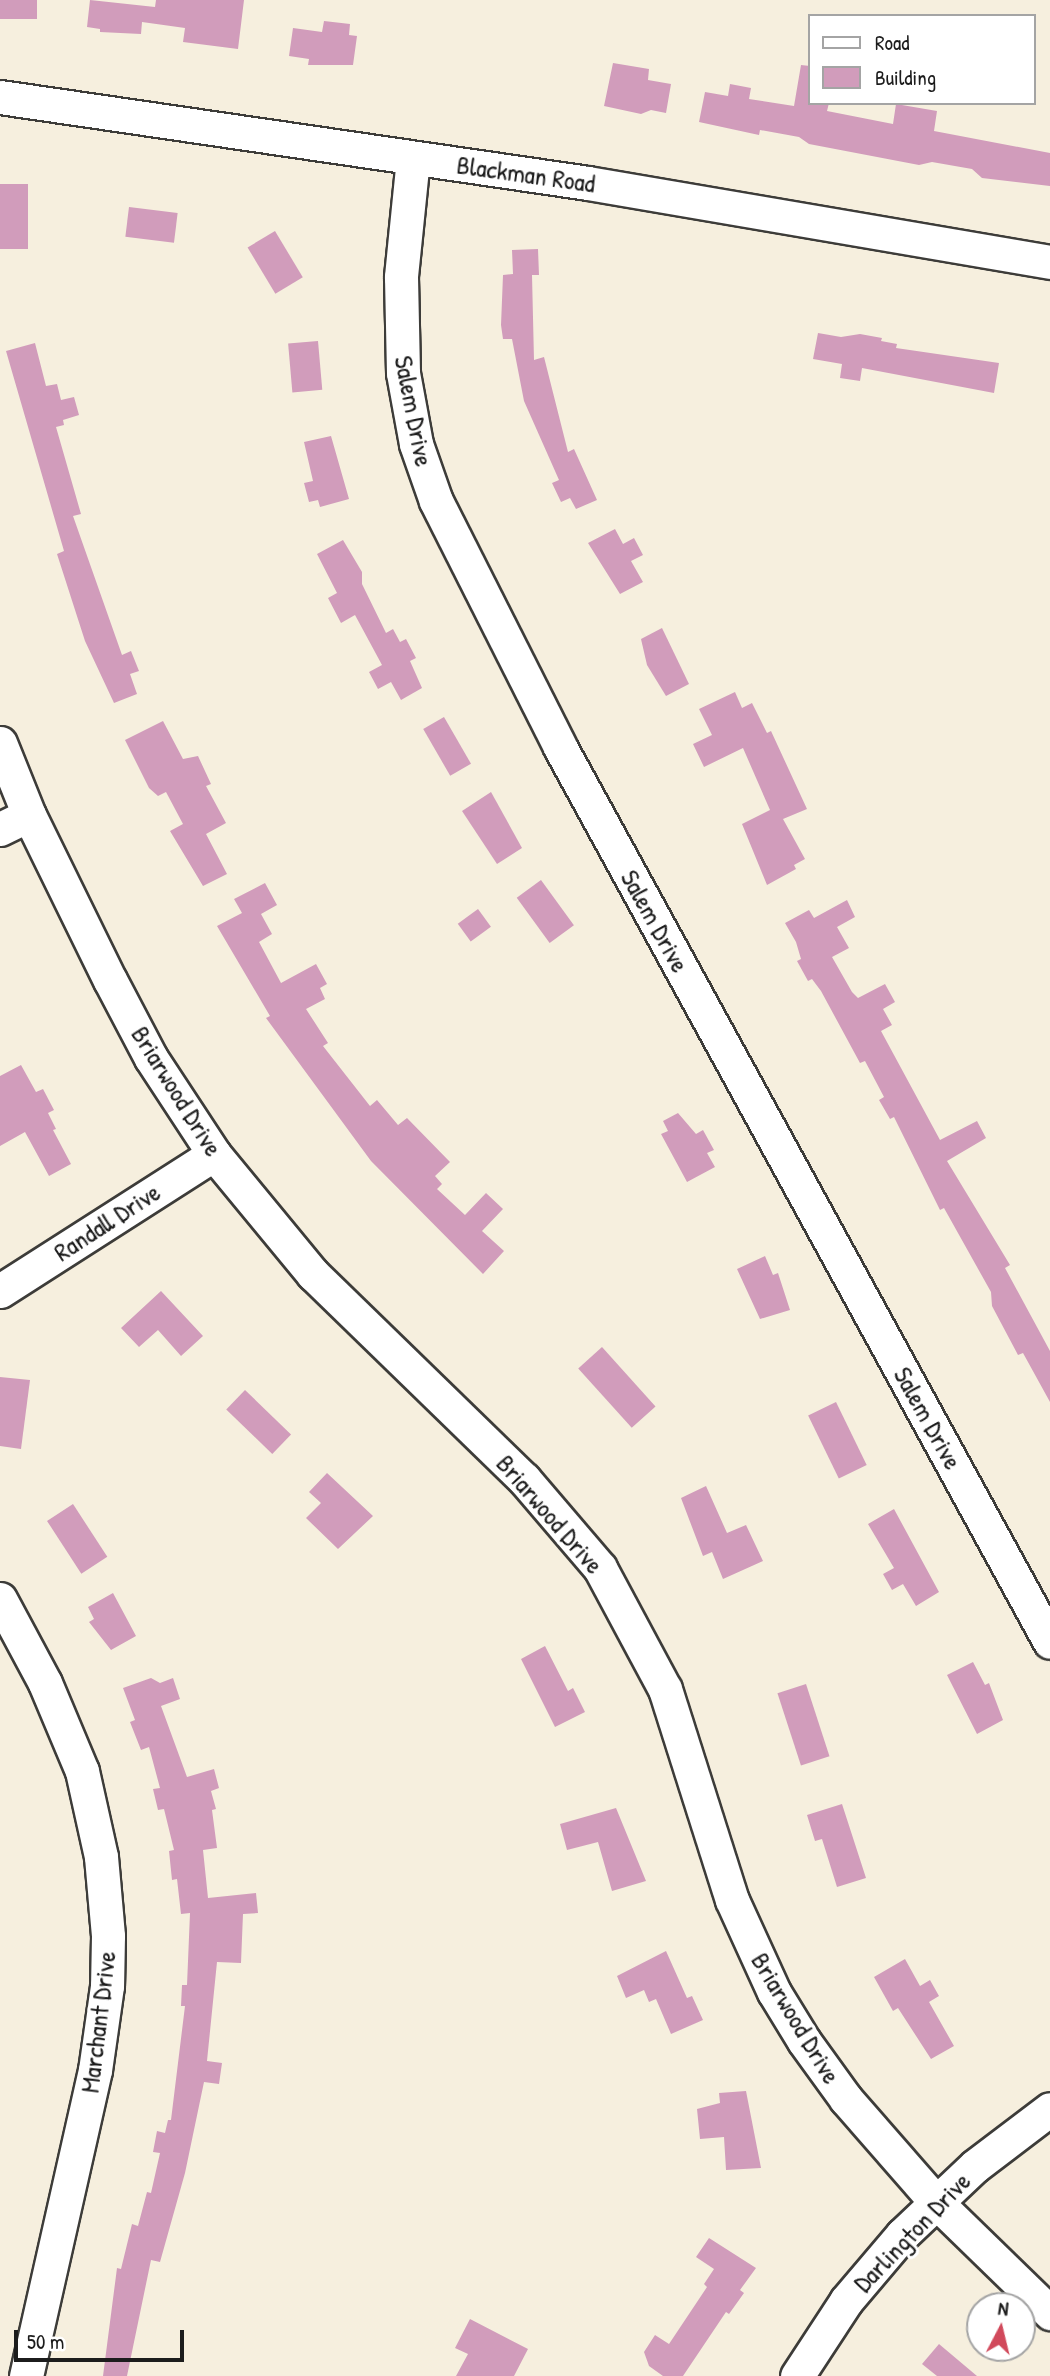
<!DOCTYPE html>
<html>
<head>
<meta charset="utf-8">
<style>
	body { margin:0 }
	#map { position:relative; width:1050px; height:2376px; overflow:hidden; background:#f6efde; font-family:"Patrick Hand",sans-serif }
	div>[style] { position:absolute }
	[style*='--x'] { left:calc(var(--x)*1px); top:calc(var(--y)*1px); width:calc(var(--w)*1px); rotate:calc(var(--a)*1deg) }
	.building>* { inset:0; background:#d19cbb; transform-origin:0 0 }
	.roads { filter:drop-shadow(2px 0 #3d3c39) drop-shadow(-2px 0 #3d3c39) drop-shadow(0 2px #3d3c39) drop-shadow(0 -2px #3d3c39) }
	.minor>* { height:33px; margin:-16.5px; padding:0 16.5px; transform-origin:16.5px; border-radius:16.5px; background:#fff }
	span { translate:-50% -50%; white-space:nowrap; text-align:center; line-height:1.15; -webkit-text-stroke:6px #fff; paint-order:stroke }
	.street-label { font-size:26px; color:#1c1c1c }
	.legend { position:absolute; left:808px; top:14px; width:228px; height:91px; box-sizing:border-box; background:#fff; border:2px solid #a4a4a4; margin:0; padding:9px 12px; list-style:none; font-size:21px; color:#1c1c1c }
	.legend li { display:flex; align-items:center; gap:14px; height:35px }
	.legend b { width:35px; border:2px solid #a4a4a4 }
	.north { position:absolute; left:966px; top:2292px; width:70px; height:70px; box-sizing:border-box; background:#fff; border:2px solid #a4a4a4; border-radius:50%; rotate:7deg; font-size:19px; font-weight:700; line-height:28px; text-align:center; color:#1c1c1c }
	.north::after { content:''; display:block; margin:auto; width:24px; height:32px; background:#d1495b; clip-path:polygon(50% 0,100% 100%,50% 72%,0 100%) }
	.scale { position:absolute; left:14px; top:2330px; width:170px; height:32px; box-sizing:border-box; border:4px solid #1c1c1c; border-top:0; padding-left:9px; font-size:21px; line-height:24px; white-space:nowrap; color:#1c1c1c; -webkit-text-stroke:5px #fff; paint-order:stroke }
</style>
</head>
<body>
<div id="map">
	<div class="building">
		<div style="left:0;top:0;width:37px;height:19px"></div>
		<div style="clip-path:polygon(90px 0,155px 7px,156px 0,244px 0,238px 49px,183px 42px,185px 28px,142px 22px,141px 34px,100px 32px,100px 29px,87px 27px)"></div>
		<div style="clip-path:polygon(324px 21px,350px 24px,349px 35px,357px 36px,353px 65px,308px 65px,309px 59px,289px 56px,293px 28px,322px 32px)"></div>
		<div style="clip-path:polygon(613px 63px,649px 69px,648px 80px,671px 84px,666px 113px,651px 110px,641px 114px,604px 106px)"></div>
		<div style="clip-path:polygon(801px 65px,810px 66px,810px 103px,829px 103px,827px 111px,893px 124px,896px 104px,937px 111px,934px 131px,1050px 153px,1050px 186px,982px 178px,972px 169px,932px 162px,919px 165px,809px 144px,799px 137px,760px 130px,759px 135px,699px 122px,705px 92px,728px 96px,730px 84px,751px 88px,749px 99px,794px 106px)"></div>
		<div style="left:0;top:184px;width:28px;height:65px"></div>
		<div style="left:129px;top:207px;width:49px;height:30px;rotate:7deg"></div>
		<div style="left:275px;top:231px;width:54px;height:32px;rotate:59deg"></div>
		<div style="clip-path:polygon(538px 249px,539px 275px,532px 275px,534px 360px,544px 357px,568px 452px,574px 449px,597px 500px,576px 509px,570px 498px,561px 502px,552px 483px,559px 480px,524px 401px,512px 339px,503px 339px,501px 325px,503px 275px,513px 274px,512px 250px)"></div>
		<div style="clip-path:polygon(818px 333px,841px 337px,860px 334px,882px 338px,881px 341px,897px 344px,896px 348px,999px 363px,994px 393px,862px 368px,860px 381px,840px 378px,842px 364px,813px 359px)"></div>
		<div style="left:318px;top:341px;width:49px;height:30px;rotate:85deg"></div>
		<div style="clip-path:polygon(35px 343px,46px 386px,57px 384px,61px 400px,74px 397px,79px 415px,63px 420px,64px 425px,56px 427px,81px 514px,73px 516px,122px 655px,131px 651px,139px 671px,130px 674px,137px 694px,114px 703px,85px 641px,57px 554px,64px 551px,6px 351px)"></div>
		<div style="clip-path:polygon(331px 436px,349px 499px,320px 507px,318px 500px,309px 502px,304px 483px,313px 481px,304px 442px)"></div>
		<div style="clip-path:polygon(615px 529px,623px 544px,634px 538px,643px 555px,631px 561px,643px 582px,620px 594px,588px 543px)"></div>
		<div style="clip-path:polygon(343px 540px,362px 572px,362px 584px,386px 633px,393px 629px,400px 642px,406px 639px,416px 658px,410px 661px,422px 688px,401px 700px,391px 682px,378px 689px,369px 672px,382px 665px,355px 615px,341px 623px,328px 598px,337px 593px,317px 554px)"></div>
		<div style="clip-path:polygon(662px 628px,689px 684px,666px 696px,647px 665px,641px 639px)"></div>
		<div style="clip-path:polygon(735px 692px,742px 708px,752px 703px,767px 733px,771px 731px,807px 809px,783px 819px,805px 859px,794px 865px,796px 869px,767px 885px,742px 824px,770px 810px,743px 748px,704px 767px,693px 744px,712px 735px,699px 709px)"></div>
		<div style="left:444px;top:717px;width:54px;height:24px;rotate:60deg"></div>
		<div style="clip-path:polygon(163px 721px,183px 759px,198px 756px,211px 784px,206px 786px,226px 823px,206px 834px,227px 874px,203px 886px,170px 831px,183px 824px,166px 792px,158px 796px,149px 788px,125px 740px)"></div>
		<div style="clip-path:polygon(491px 792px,522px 848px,497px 864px,462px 811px)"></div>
		<div style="left:541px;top:880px;width:56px;height:30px;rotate:54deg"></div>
		<div style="clip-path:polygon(265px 883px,277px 905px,261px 914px,272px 934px,259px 942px,281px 983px,316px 964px,327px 984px,320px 988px,325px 999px,306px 1009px,328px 1043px,323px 1046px,370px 1106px,377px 1100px,398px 1125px,407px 1118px,450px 1162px,435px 1176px,442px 1184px,437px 1189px,465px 1215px,486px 1193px,503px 1209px,482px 1231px,504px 1251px,483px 1274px,371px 1161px,266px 1018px,270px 1016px,217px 926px,242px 913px,234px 899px)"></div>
		<div style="clip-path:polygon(847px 900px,855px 917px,837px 927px,849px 948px,832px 957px,852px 992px,858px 998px,885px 984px,895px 1002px,883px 1009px,892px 1025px,881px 1031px,940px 1140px,977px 1121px,986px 1138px,947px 1161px,1010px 1265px,1005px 1268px,1050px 1351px,1050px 1402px,1023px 1353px,1018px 1355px,992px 1306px,991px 1292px,944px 1208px,940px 1210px,894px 1117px,890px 1119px,879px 1100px,884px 1097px,865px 1061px,860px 1063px,821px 991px,812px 979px,808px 981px,797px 961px,801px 959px,796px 942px,785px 923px,809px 910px,814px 918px)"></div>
		<div style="left:478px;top:909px;width:22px;height:25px;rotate:54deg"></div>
		<div style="clip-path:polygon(21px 1065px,36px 1092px,43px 1089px,54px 1110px,48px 1113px,56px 1129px,53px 1130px,71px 1164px,49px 1176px,25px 1132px,0 1146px,0 1076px)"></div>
		<div style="clip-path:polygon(678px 1113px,696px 1134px,703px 1130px,714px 1150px,707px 1153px,715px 1167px,687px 1182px,661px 1134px,668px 1131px,663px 1121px)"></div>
		<div style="clip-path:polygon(765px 1256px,773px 1275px,778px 1273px,790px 1310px,760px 1319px,737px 1269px)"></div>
		<div style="clip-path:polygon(161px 1291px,203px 1336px,181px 1356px,158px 1330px,139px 1347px,121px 1328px)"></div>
		<div style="left:602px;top:1347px;width:80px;height:32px;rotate:48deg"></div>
		<div style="clip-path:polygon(0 1377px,30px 1380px,21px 1449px,0 1446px)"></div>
		<div style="left:245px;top:1390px;width:64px;height:27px;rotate:44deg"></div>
		<div style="left:836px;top:1402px;width:70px;height:31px;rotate:64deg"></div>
		<div style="clip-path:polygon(327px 1473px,373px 1516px,338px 1549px,306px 1518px,321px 1503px,309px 1492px)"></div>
		<div style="clip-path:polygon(706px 1486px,727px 1533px,746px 1525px,763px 1561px,723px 1579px,712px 1552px,703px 1556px,681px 1498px)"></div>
		<div style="left:73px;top:1504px;width:63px;height:31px;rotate:57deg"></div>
		<div style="clip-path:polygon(894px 1509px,939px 1592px,916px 1606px,903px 1584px,892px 1590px,883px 1574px,894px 1568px,868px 1524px)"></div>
		<div style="clip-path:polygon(113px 1593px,136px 1636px,111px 1650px,89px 1622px,94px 1619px,88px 1607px)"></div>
		<div style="clip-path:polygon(545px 1646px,568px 1691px,573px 1688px,585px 1712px,555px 1727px,521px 1659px)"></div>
		<div style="clip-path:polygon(973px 1662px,985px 1685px,989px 1683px,1003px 1720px,977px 1734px,947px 1675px)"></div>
		<div style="clip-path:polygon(151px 1678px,160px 1683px,173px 1678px,180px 1699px,161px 1706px,187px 1777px,214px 1769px,219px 1788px,211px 1791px,216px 1809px,212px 1810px,217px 1848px,203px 1850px,208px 1898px,256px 1893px,258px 1913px,243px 1914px,241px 1963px,217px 1962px,207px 2061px,222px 2063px,219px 2084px,204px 2082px,185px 2173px,160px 2262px,151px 2260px,127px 2376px,103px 2376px,117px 2268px,121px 2269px,132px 2224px,138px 2226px,147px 2192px,151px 2193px,160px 2153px,153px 2152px,157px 2131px,165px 2133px,168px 2120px,171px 2120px,185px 2006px,181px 2006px,182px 1985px,187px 1985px,190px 1913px,181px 1914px,177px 1879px,172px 1880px,169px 1851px,174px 1850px,164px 1809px,158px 1810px,153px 1789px,160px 1788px,149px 1747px,141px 1750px,130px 1722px,135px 1720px,123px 1688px)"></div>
		<div style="left:806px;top:1684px;width:76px;height:30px;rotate:72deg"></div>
		<div style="clip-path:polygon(842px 1804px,866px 1878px,837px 1887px,822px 1839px,815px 1841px,807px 1815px)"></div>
		<div style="clip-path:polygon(616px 1808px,646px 1881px,612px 1891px,598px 1842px,567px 1850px,560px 1824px)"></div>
		<div style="clip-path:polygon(666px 1951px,687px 1998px,692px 1996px,703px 2020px,671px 2034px,656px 1999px,649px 2002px,644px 1990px,626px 1998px,617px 1976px)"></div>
		<div style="clip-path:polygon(905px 1959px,920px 1986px,930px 1980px,939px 1996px,929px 2002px,954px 2046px,931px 2059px,898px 2008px,893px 2011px,874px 1977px)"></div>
		<div style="clip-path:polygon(746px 2091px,761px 2168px,726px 2170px,724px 2137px,700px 2139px,697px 2109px,720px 2103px,719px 2093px)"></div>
		<div style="clip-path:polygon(709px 2238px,756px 2268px,740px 2290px,744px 2293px,729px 2314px,726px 2312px,683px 2376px,663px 2376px,649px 2366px,644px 2352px,655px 2335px,669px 2344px,707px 2287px,704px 2284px,714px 2269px,696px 2257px)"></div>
		<div style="clip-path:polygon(470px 2319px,528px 2349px,514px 2376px,456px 2376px,468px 2354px,455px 2348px)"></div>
		<div style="clip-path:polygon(939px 2344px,977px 2376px,937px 2376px,922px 2364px)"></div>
	</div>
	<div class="roads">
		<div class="minor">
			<div style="--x:0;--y:97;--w:594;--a:8.32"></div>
			<div style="--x:588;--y:183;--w:469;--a:9.7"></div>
			<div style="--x:413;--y:158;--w:120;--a:95.8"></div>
			<div style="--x:401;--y:277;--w:96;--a:88.8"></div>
			<div style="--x:403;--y:373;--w:72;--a:79.6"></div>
			<div style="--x:416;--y:444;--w:60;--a:70.7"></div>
			<div style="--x:436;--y:501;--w:275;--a:63.2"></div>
			<div style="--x:560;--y:747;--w:1020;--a:61.3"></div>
			<div style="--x:0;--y:743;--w:78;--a:68.1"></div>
			<div style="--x:29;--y:815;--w:184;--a:63.9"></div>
			<div style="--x:110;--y:980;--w:88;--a:62.3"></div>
			<div style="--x:151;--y:1058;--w:115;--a:56.7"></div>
			<div style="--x:214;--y:1154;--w:156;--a:50.5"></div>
			<div style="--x:313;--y:1274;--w:294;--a:44.2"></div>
			<div style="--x:524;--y:1479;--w:117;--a:49.5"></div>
			<div style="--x:600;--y:1568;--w:137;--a:61.8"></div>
			<div style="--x:665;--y:1689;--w:221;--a:72.4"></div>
			<div style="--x:732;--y:1900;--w:101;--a:65.5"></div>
			<div style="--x:774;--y:1992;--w:57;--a:58.5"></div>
			<div style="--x:804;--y:2041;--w:72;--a:54.1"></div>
			<div style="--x:846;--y:2099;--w:135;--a:48.9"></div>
			<div style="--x:935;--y:2201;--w:161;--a:44.2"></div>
			<div style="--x:0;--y:829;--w:32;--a:-26"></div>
			<div style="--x:0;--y:1291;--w:254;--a:-32.6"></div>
			<div style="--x:0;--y:1599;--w:95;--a:61.8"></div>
			<div style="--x:45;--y:1683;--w:95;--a:67.2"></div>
			<div style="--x:82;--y:1771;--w:88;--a:77.5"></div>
			<div style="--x:101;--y:1857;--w:79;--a:84.9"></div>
			<div style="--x:108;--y:1936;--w:50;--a:91.1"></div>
			<div style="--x:107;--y:1986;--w:85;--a:98.1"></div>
			<div style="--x:95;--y:2070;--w:314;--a:102.7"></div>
			<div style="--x:797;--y:2376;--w:90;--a:-56.8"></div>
			<div style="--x:846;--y:2301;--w:87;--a:-49.7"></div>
			<div style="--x:902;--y:2235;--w:100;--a:-43.4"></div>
			<div style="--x:975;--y:2166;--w:94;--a:-37.2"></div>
		</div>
	</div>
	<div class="street-label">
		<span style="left:526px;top:174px;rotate:8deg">Blackman Road</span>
		<span style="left:414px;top:411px;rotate:79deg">Salem Drive</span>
		<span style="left:655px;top:921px;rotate:61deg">Salem Drive</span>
		<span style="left:177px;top:1091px;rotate:58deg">Briarwood Drive</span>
		<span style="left:107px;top:1222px;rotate:-33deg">Randall Drive</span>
		<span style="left:928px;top:1418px;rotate:61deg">Salem Drive</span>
		<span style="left:550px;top:1514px;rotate:49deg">Briarwood Drive</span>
		<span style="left:796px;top:2018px;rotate:59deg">Briarwood Drive</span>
		<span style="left:98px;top:2022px;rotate:-83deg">Marchant Drive</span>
		<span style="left:912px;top:2232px;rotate:-46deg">Darlington Drive</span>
	</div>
	<ul class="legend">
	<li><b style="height:9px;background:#fff"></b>Road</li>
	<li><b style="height:19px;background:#d19cbb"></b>Building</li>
	</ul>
	<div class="north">N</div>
	<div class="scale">50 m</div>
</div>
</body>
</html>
